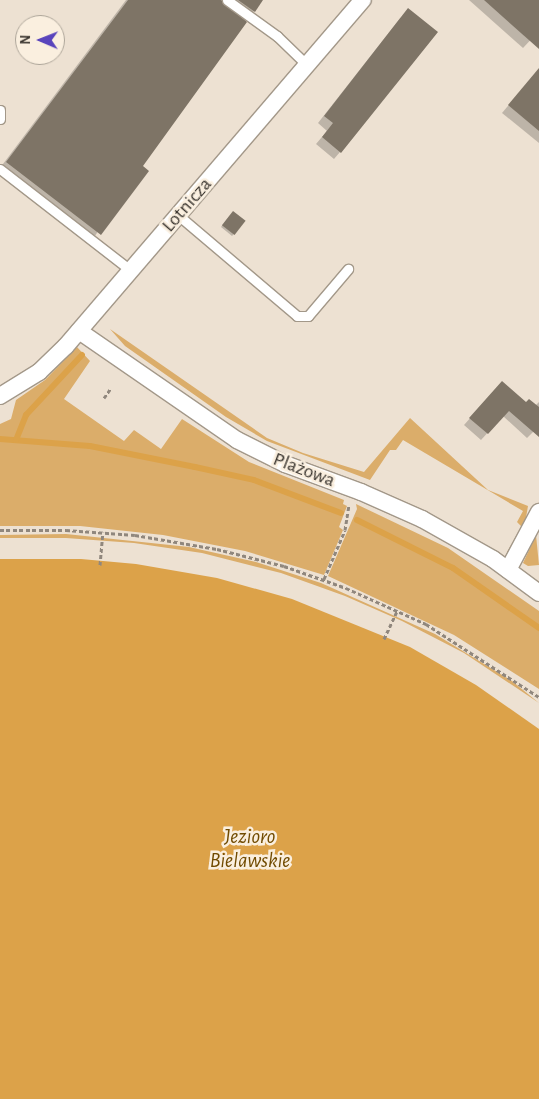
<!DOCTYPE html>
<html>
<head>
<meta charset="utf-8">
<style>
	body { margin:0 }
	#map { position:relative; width:539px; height:1099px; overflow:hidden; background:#ede1d2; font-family:"Alegreya Sans",sans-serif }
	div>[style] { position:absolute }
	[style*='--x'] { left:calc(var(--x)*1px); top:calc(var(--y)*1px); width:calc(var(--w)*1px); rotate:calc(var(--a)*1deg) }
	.green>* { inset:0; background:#dbad6a }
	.water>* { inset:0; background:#dca249 }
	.shadow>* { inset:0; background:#0003 }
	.stream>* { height:6px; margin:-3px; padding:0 3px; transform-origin:3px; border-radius:3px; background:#dca249 }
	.building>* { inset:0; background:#7e7466; transform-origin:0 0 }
	.path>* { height:3px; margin-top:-1.5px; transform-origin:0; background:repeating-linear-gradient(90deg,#90877d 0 4px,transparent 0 6.5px) }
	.roads { filter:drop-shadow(1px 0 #a39889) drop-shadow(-1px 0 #a39889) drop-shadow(0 1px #a39889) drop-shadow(0 -1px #a39889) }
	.service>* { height:9px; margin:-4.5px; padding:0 4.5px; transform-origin:4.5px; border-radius:4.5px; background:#fff }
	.minor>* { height:16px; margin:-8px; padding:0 8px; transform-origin:8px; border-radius:8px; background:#fff }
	span { translate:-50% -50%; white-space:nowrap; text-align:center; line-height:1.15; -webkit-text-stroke:5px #faefdf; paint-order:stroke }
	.street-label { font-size:20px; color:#3a352f }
	.water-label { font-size:21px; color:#714b01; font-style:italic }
	.north { position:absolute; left:15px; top:15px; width:50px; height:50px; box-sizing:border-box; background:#faefdf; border:1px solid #ada599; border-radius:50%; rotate:271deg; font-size:14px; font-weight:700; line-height:20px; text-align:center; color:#3a352f }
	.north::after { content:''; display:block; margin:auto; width:18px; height:22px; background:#5944bc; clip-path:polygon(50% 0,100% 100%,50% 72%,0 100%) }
</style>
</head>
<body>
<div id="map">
	<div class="green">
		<div style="clip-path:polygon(110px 329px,267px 438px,303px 453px,364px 472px,410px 418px,488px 490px,528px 506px,524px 529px,510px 553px,507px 552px,522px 527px,517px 522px,523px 511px,403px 440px,396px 450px,390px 450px,370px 480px,267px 441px,226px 417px,125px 346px)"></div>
		<div style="clip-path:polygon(77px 347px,90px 361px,64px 399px,124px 441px,134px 430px,161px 449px,182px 419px,249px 462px,344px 500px,343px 504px,347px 506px,339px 527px,343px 530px,324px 575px,245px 551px,163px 535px,80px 526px,0 526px,0 424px,11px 419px,16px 400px,45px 380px)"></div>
		<div style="clip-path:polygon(356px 504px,448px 548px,539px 611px,539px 689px,454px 635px,328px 576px,357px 509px)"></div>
		<div style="clip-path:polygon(66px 534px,189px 547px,256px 562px,321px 583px,435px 634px,512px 681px,539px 703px,464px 653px,402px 621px,345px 596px,281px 573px,202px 553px,134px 543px,66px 538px,0 538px,0 535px)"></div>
		<div style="clip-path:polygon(536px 535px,539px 565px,528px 566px,523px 563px)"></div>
	</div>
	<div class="water">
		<div style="clip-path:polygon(0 559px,81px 559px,136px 564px,217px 578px,292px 599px,410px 647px,476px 685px,539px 729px,539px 1099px,0 1099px)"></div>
	</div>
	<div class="shadow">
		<div style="clip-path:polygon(126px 0,262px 0,141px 166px,91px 242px,0 168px)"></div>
		<div style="clip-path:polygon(469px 0,538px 0,539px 31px,523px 48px)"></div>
		<div style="clip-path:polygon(401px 17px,340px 152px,334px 159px,316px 144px,327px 131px,318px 123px)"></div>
		<div style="clip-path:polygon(539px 69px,539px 143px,502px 113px)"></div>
		<div style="clip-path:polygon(231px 214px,234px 234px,232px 236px,221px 227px)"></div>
		<div style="clip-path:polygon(496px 389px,526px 404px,535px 406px,539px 402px,539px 426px,527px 438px,503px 416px,481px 440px,464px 425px)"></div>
	</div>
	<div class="stream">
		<div style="--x:0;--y:439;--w:90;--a:4.4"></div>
		<div style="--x:90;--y:446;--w:107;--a:11.3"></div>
		<div style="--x:195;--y:467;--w:60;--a:12.4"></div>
		<div style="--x:254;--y:480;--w:93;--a:20.8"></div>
		<div style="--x:16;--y:440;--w:27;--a:-68"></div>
		<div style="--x:26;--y:415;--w:82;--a:-47"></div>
		<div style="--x:357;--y:520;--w:107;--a:26.6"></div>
		<div style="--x:453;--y:568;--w:105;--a:34.9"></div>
	</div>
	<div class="building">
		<div style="clip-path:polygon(128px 0,221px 0,247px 22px,143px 166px,149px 171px,101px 235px,6px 162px)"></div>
		<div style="clip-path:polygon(238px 0,263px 0,255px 12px)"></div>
		<div style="clip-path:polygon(484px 0,539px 0,539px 49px)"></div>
		<div style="clip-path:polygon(408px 8px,438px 32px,341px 153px,322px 137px,333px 123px,324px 116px)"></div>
		<div style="clip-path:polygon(539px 68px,539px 131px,508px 105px)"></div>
		<div style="left:233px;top:211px;width:16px;height:18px;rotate:38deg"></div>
		<div style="clip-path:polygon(502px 381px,526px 402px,529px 399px,539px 407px,539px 437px,509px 411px,488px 434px,469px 418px)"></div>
	</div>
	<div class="path">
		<div style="--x:104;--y:398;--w:12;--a:-55"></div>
		<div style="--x:0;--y:530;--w:66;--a:0"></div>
		<div style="--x:66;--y:530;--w:69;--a:4.1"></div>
		<div style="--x:135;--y:535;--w:83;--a:9.7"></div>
		<div style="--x:217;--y:549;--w:69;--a:14.2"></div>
		<div style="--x:284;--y:566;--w:66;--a:19.5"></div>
		<div style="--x:346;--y:588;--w:88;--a:24.2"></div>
		<div style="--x:426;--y:624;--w:135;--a:32.9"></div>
		<div style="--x:100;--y:565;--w:33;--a:-85"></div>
		<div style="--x:324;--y:579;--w:53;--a:-66.8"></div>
		<div style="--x:345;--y:530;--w:25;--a:-81"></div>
		<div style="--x:384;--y:639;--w:31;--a:-65"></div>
	</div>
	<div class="roads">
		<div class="service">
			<div style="--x:227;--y:0;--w:62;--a:35.8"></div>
			<div style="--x:277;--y:36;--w:42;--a:44"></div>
			<div style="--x:0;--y:110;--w:9;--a:90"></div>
			<div style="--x:0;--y:169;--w:165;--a:37.8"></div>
			<div style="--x:178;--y:215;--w:156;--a:40.3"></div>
			<div style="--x:297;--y:316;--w:11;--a:0"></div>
			<div style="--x:308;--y:316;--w:62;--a:-49.6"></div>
		</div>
		<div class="minor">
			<div style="--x:79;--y:331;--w:192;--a:34.6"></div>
			<div style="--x:237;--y:440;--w:54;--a:26.6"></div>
			<div style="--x:285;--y:464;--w:81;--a:20.2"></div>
			<div style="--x:361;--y:492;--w:67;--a:23.9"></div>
			<div style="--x:422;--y:519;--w:81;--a:29.4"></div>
			<div style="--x:493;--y:559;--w:57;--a:36.5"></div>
			<div style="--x:0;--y:396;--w:46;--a:-31.6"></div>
			<div style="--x:39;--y:372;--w:37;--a:-44"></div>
			<div style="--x:66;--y:346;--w:456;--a:-49.4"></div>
			<div style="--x:508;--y:570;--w:66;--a:-61.9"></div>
		</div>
	</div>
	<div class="street-label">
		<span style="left:187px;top:205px;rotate:-49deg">Lotnicza</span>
		<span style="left:304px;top:470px;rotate:21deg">Plażowa</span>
	</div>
	<div class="water-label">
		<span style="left:250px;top:849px">Jezioro<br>Bielawskie</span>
	</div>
	<div class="north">N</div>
</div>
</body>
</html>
